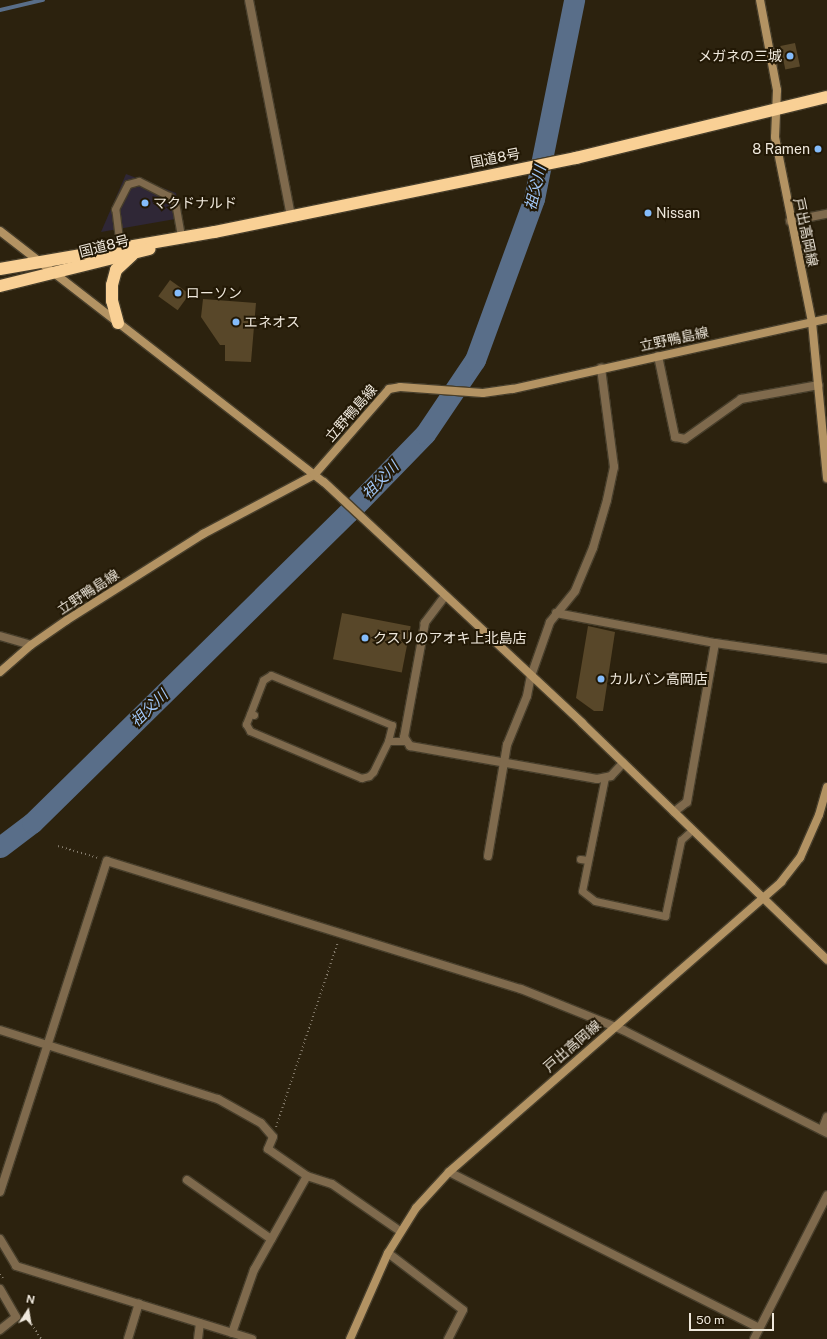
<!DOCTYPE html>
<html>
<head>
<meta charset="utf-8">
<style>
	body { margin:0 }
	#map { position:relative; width:827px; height:1339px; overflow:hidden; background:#2c220e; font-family:"Public Sans","Noto Sans JP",sans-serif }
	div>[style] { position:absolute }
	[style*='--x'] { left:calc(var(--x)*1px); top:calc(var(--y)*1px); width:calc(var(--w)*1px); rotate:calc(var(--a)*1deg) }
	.commercial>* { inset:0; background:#2f2736 }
	.stream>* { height:3.5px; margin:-1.75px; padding:0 1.75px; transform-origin:1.75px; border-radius:1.75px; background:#596e89 }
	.river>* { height:21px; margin:-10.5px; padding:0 10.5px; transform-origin:10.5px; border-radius:10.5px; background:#596e89 }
	.building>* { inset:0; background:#584729; transform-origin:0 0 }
	.path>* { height:2px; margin-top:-1px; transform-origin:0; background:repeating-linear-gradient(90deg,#847b6b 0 1px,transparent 0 4px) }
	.roads { filter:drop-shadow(1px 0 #473e2b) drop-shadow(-1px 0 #473e2b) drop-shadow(0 1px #473e2b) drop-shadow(0 -1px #473e2b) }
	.lane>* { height:7px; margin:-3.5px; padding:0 3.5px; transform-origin:3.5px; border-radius:3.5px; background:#7f6a4d }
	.street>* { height:8px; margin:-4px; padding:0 4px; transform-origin:4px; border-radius:4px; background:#7f6a4d }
	.secondary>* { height:8px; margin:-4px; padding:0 4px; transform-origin:4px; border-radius:4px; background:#b39363 }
	.highway>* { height:12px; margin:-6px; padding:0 6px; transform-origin:6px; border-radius:6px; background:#f9d095 }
	.dots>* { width:11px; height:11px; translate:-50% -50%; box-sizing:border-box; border:2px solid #221805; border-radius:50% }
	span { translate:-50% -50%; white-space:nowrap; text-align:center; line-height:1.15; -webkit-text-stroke:4px #221805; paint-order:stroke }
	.poi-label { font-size:14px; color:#efe8dc }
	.right { translate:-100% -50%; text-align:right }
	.left { translate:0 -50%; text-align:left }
	.street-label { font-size:14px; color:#efe8dc }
	.water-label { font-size:15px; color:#a1c7f8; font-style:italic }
	.north { position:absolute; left:8px; top:1291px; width:40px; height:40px; -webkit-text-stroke:3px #221805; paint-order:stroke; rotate:12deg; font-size:11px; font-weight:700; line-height:16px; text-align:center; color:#efe8dc }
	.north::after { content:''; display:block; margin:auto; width:14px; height:18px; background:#efe8dc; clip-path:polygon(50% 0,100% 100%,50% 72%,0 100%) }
	.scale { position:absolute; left:689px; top:1313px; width:85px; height:18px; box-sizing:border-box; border:2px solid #efe8dc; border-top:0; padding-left:5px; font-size:12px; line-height:14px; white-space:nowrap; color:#efe8dc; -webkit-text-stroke:3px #221805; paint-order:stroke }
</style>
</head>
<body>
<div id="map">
	<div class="commercial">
		<div style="clip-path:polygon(126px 174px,176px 193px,181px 218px,101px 232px)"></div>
	</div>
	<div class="stream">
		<div style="--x:0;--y:10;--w:44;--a:-13.1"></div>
	</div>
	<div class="river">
		<div style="--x:0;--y:847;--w:40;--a:-37"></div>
		<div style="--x:32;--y:823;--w:445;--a:-44.5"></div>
		<div style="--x:350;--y:511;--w:107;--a:-45.8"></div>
		<div style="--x:425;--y:434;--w:89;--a:-56"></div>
		<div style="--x:475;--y:360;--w:171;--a:-69.9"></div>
		<div style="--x:534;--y:199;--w:203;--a:-78.6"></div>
	</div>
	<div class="building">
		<div style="left:795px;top:43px;width:24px;height:15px;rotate:78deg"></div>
		<div style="left:170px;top:280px;width:24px;height:20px;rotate:36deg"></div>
		<div style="clip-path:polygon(203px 299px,256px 303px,251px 362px,225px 361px,225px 345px,220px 345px,201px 317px)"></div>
		<div style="left:342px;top:613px;width:70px;height:47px;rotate:11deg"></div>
		<div style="clip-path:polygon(588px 626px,615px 632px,603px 711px,594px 711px,576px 698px)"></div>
	</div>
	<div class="path">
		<div style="--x:58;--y:846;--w:42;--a:16.7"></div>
		<div style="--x:276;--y:1127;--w:195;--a:-71.5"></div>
		<div style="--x:0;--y:1274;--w:7;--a:56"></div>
		<div style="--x:25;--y:1314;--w:30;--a:57"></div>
	</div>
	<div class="roads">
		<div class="lane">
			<div style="--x:120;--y:247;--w:38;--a:-97"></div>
			<div style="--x:115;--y:209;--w:28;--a:-63"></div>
			<div style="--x:128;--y:184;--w:11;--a:-15"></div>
			<div style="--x:139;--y:181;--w:34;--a:27"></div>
			<div style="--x:169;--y:196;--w:8;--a:45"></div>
			<div style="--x:175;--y:202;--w:36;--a:80"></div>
			<div style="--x:250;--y:714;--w:11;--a:112"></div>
			<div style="--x:246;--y:724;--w:8;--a:60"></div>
			<div style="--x:250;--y:731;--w:121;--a:22.9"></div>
			<div style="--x:361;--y:778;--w:8;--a:-14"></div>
			<div style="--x:369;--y:776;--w:6;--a:-45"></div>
			<div style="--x:373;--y:772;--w:34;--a:-64"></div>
			<div style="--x:254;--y:715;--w:4;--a:-166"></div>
			<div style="--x:250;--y:714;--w:36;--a:-69"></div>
			<div style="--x:263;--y:680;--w:9;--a:-32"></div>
			<div style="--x:271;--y:675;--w:131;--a:22.5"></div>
			<div style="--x:392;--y:725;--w:16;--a:104"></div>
			<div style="--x:388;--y:741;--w:18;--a:0"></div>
			<div style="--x:605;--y:777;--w:116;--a:101.4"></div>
			<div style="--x:582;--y:891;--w:16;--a:38"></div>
			<div style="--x:595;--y:901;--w:72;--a:12.1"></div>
			<div style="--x:665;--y:916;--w:78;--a:-78.1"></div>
			<div style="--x:681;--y:840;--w:15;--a:-42"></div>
			<div style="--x:580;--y:859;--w:8;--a:7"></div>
		</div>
		<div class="street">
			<div style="--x:249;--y:0;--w:220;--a:79"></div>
			<div style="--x:790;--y:221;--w:38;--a:-11"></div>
			<div style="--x:658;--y:356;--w:83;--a:78.1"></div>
			<div style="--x:675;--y:437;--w:10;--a:11"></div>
			<div style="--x:685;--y:439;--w:69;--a:-35.5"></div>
			<div style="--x:741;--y:399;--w:79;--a:-10.2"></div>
			<div style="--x:445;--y:596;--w:34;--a:127"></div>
			<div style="--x:425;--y:623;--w:116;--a:100.4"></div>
			<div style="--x:404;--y:737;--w:11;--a:56"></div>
			<div style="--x:410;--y:746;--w:190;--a:10"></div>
			<div style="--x:597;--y:779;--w:14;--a:-12"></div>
			<div style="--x:611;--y:776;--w:18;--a:-47"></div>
			<div style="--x:556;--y:613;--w:162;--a:10.7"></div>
			<div style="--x:715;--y:643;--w:113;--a:8.1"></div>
			<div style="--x:0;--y:636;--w:32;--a:16"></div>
			<div style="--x:674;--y:812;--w:16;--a:-38"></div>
			<div style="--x:687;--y:802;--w:161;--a:-80"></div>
			<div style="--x:488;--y:856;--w:113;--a:-80.3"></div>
			<div style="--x:507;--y:745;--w:53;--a:-67.8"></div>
			<div style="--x:527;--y:696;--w:20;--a:-79"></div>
			<div style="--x:531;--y:676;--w:57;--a:-70.6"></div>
			<div style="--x:550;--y:622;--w:40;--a:-51"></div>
			<div style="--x:575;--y:591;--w:47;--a:-67.3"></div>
			<div style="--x:593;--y:548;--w:50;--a:-73.7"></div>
			<div style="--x:607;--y:500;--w:34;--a:-78"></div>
			<div style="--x:614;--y:467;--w:100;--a:-97.5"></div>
			<div style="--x:0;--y:1030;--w:229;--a:17.6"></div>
			<div style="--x:218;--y:1099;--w:49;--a:29.2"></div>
			<div style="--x:261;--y:1123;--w:18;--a:49"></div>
			<div style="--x:273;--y:1137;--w:13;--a:113"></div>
			<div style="--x:268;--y:1149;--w:47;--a:34.7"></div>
			<div style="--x:307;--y:1176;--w:26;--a:18"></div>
			<div style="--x:332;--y:1184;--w:83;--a:34.7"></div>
			<div style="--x:822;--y:1130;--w:14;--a:-69"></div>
			<div style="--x:449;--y:1172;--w:347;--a:26.7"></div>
			<div style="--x:187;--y:1180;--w:103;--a:35.1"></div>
			<div style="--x:0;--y:1192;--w:348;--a:-72.1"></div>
			<div style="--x:107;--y:861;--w:433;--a:17.2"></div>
			<div style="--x:521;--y:989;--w:110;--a:21.9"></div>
			<div style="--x:623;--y:1030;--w:229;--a:26.8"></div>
			<div style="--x:0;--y:1239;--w:31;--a:59"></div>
			<div style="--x:16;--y:1266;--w:247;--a:17.2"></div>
			<div style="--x:388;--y:1253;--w:94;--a:37.2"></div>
			<div style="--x:463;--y:1310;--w:33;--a:117"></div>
			<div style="--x:0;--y:1289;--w:32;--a:60"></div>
			<div style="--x:16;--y:1317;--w:21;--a:141"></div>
			<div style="--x:232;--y:1333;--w:67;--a:-70.8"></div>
			<div style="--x:254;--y:1270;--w:108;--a:-60.6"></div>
			<div style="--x:128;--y:1339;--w:37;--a:-73"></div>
			<div style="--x:198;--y:1339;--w:16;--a:-83"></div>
			<div style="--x:754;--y:1339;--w:161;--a:-63"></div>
		</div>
		<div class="secondary">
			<div style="--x:760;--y:0;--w:92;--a:79.3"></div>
			<div style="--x:777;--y:90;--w:47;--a:92.4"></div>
			<div style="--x:775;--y:137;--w:189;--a:78.7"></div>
			<div style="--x:812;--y:322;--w:157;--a:84.5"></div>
			<div style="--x:0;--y:231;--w:410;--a:37.8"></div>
			<div style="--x:324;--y:482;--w:353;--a:43"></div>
			<div style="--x:582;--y:723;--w:341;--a:44"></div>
			<div style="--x:0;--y:672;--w:41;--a:-41.1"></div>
			<div style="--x:31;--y:645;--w:44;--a:-34.8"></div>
			<div style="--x:67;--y:620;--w:161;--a:-32.3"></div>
			<div style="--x:203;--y:534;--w:126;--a:-28"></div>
			<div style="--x:314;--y:475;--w:114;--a:-48.9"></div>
			<div style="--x:389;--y:389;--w:11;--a:-10"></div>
			<div style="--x:400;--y:387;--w:83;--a:4.1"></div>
			<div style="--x:483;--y:393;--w:30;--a:-8"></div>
			<div style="--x:513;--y:389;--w:322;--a:-12.6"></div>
			<div style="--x:350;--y:1339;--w:94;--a:-66.2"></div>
			<div style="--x:388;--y:1253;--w:53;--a:-58.1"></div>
			<div style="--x:416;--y:1208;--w:49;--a:-47.5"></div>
			<div style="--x:449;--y:1172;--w:441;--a:-41.1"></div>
			<div style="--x:781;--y:882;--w:31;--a:-52"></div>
			<div style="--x:800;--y:858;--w:47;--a:-66.2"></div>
			<div style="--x:819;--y:815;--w:29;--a:-74"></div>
		</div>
		<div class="highway">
			<div style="--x:0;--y:269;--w:218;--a:-9.8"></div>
			<div style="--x:215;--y:232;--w:369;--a:-11.6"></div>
			<div style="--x:576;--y:158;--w:258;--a:-13.7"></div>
			<div style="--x:0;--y:286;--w:154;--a:-13.9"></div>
			<div style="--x:118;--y:323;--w:23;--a:-105"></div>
			<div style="--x:112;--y:301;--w:16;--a:-90"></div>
			<div style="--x:112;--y:285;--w:16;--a:-75"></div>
			<div style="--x:116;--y:270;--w:22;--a:-43"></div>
		</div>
	</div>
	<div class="dots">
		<div style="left:790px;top:56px;background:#84bcfb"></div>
		<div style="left:818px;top:149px;background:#84bcfb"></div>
		<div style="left:145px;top:203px;background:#84bcfb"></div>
		<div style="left:648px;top:213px;background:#84bcfb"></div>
		<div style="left:178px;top:293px;background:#84bcfb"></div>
		<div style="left:236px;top:322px;background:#84bcfb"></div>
		<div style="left:365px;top:638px;background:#84bcfb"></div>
		<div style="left:601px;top:679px;background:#84bcfb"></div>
	</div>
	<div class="poi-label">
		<span class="right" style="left:782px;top:56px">メガネの三城</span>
		<span class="right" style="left:810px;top:149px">8 Ramen</span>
		<span class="left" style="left:153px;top:203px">マクドナルド</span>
		<span class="left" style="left:656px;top:213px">Nissan</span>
		<span class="left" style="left:186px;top:293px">ローソン</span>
		<span class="left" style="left:244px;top:322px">エネオス</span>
		<span class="left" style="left:373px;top:638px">クスリのアオキ上北島店</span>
		<span class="left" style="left:609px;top:679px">カルバン高岡店</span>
	</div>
	<div class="street-label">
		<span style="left:495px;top:158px;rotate:-11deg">国道8号</span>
		<span style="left:806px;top:232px;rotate:78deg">戸出高岡線</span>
		<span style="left:104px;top:246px;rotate:-14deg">国道8号</span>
		<span style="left:674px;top:339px;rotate:-12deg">立野鴨島線</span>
		<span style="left:351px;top:413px;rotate:-49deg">立野鴨島線</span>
		<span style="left:88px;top:592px;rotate:-33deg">立野鴨島線</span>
		<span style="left:572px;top:1046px;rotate:-41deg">戸出高岡線</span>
	</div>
	<div class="water-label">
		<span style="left:535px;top:188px;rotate:-76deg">祖父川</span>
		<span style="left:380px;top:480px;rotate:-46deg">祖父川</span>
		<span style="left:149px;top:708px;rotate:-44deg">祖父川</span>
	</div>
	<div class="north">N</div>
	<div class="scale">50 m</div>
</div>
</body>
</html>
